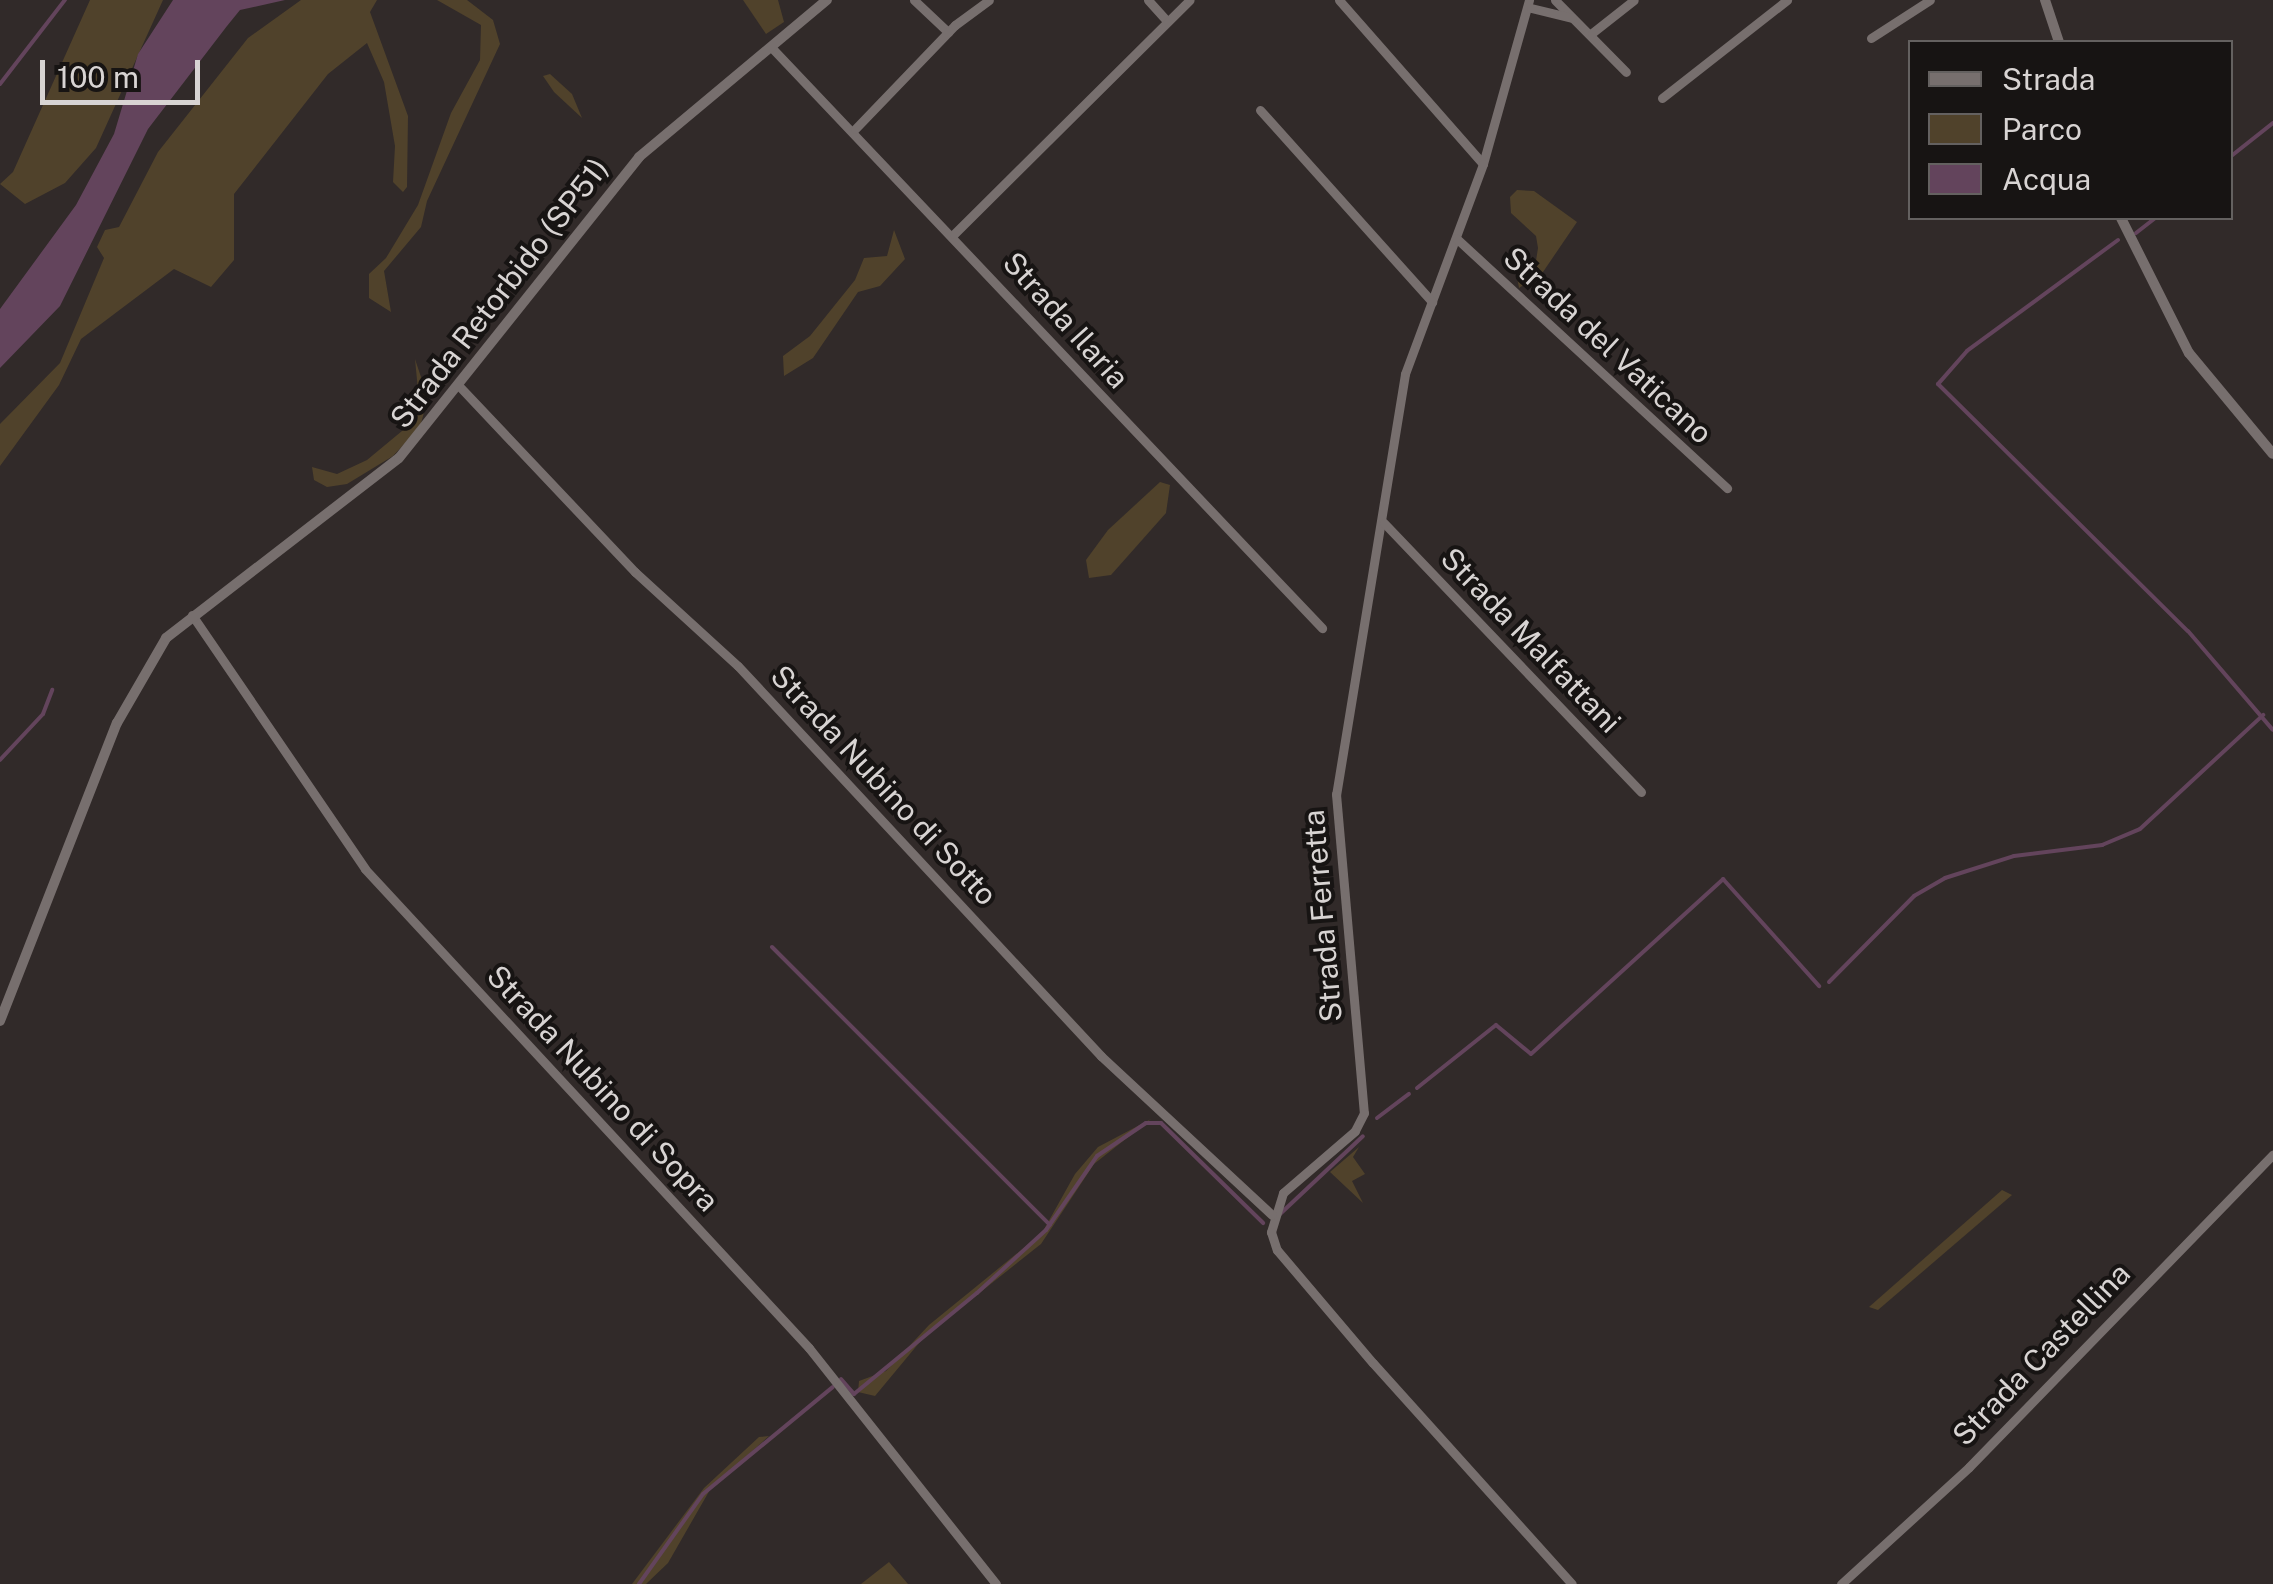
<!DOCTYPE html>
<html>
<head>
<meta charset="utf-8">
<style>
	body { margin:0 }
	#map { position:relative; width:2273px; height:1584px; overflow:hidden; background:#312a29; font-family:"Public Sans",sans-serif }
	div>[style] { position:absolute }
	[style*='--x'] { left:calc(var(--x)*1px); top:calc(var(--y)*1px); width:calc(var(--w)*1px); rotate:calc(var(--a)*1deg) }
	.green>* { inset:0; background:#50422b }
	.water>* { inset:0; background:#63445c }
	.stream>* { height:4px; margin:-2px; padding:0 2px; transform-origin:2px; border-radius:2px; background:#63445c }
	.minor>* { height:9px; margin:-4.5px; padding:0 4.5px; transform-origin:4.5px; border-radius:4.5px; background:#776f6e }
	.tertiary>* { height:10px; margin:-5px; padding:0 5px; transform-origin:5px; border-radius:5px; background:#776f6e }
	span { translate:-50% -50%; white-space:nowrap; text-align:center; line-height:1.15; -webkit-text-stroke:8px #171413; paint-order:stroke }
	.street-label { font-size:30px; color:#d8d4d3 }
	.legend { position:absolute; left:1908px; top:40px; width:325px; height:180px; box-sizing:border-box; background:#171413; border:2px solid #646160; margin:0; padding:12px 18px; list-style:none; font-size:30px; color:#d8d4d3 }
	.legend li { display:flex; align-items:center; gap:20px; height:50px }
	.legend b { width:50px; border:2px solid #646160 }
	.scale { position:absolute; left:40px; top:60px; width:160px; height:45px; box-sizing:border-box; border:5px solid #d8d4d3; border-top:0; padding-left:12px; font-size:30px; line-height:35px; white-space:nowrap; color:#d8d4d3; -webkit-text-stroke:8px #171413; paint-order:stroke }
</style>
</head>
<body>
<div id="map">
	<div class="green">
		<div style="clip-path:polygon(90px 0,163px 0,96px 148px,65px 183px,25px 204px,0 184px,13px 172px)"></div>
		<div style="clip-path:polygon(301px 0,377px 0,370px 12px,408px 116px,407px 187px,403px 192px,393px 182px,395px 146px,384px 82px,367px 43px,328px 74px,234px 194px,234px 260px,211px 287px,174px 269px,81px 339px,59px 385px,0 466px,0 424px,60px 363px,104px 258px,97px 247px,105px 230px,119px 227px,158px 152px,248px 38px)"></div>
		<div style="clip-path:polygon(437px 0,467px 0,493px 20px,500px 44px,427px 201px,421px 227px,384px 271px,391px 312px,369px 298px,369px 274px,386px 258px,418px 205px,451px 113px,480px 60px,481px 25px)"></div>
		<div style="clip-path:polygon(743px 0,778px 0,784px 22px,766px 34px)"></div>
		<div style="clip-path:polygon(550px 74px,572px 94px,582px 118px,554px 92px,543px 76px)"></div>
		<div style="clip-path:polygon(1517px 190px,1534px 191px,1577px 222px,1543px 272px,1519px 288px,1517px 277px,1535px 267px,1538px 248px,1536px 236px,1511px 213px,1510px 197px)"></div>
		<div style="clip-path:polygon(894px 230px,905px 259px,880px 286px,858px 292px,813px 358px,784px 376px,783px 356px,810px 336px,855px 280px,864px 258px,887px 256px)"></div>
		<div style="clip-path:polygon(415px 359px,428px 398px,420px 427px,393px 456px,347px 484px,327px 487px,314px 480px,312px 467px,337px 474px,367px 460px,408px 426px,419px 401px)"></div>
		<div style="clip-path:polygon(1160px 482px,1170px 485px,1166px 513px,1111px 575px,1089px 578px,1086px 560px,1108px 530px)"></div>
		<div style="clip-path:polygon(1151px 1119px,1094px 1164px,1041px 1244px,924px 1337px,875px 1396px,858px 1392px,859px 1381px,886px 1371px,929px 1325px,1042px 1233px,1075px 1174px,1098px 1147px)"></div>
		<div style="clip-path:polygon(1359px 1147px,1353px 1157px,1365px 1174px,1352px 1181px,1363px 1203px,1330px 1172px)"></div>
		<div style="clip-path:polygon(2002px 1190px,2012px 1195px,1878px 1310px,1869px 1307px)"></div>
		<div style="clip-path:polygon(769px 1436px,711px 1488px,668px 1563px,646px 1584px,632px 1584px,704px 1488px,759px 1437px)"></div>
		<div style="clip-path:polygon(889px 1562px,908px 1584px,861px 1584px)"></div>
	</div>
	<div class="water">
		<div style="clip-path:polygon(173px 0,285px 0,240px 10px,227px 26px,148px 129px,60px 306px,0 368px,0 309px,76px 205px,114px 134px,138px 54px)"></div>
	</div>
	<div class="stream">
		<div style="--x:0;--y:84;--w:106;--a:-52.3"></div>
		<div style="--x:2230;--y:157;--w:55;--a:-38.3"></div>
		<div style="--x:2136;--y:233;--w:24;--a:-38"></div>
		<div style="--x:2118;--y:240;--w:187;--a:143.7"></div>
		<div style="--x:1967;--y:351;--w:44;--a:131.3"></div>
		<div style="--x:1938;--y:384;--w:351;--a:44.7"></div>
		<div style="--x:2188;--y:631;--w:130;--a:49.4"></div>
		<div style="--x:0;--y:760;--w:63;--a:-46.9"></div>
		<div style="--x:43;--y:714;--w:26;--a:-69"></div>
		<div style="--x:772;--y:947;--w:393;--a:45"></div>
		<div style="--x:1829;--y:982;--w:121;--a:-45.3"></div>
		<div style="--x:1914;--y:896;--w:36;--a:-30"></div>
		<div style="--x:1945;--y:878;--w:72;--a:-17.7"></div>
		<div style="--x:2014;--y:856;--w:89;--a:-7.1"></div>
		<div style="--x:2102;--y:845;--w:41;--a:-22.8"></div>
		<div style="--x:2140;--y:829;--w:168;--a:-42.8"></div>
		<div style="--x:1417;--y:1088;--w:101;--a:-38.6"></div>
		<div style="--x:1496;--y:1025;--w:45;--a:39.6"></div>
		<div style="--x:1531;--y:1054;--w:260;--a:-42.3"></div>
		<div style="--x:1723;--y:879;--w:144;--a:48.1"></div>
		<div style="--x:1377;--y:1118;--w:40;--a:-37"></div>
		<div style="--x:1279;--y:1215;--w:115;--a:-43.2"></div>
		<div style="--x:841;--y:1379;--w:20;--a:49"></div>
		<div style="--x:854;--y:1394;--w:159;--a:-39.4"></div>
		<div style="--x:977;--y:1293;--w:93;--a:-42.4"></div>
		<div style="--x:1046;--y:1230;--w:90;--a:-55.4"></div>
		<div style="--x:1097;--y:1156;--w:59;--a:-34"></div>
		<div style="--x:1146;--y:1123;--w:15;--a:0"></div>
		<div style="--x:1161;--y:1123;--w:143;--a:44.4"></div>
		<div style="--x:639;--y:1584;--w:110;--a:-54.6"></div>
		<div style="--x:703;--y:1494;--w:168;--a:-39.5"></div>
	</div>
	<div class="minor">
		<div style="--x:914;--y:0;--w:47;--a:43.3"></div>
		<div style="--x:1148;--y:0;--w:28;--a:48"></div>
		<div style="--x:1339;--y:0;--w:218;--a:48.7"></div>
		<div style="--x:1529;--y:0;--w:170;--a:105.7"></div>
		<div style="--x:1483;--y:164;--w:224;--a:110.4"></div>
		<div style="--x:1405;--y:374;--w:426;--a:99.3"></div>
		<div style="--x:1336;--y:794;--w:320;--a:85"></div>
		<div style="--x:1364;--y:1113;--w:20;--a:117"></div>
		<div style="--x:1355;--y:1131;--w:95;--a:139.3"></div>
		<div style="--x:1283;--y:1193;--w:41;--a:107.1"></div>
		<div style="--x:1271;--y:1232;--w:19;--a:72"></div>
		<div style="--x:1277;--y:1250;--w:148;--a:49.7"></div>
		<div style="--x:1373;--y:1363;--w:297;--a:48"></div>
		<div style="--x:1555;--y:0;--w:101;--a:45.4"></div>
		<div style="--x:1531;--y:8;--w:42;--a:13.7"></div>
		<div style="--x:1592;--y:33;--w:53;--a:-38.2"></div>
		<div style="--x:1871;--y:38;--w:70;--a:-32.8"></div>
		<div style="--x:771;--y:47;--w:801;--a:46.52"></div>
		<div style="--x:1662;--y:98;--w:159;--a:-38.1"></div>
		<div style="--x:1260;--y:110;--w:258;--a:48.1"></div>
		<div style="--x:855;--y:129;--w:144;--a:-46.1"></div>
		<div style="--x:955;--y:25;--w:42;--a:-36.3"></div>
		<div style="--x:954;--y:234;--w:332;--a:-44.8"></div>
		<div style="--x:1456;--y:238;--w:369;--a:42.7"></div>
		<div style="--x:460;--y:387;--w:255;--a:46.6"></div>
		<div style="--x:635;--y:572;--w:139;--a:42.4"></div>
		<div style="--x:738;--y:666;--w:533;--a:47.05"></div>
		<div style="--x:1101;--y:1056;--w:233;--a:42.9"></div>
		<div style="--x:1384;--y:523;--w:372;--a:46.3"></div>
		<div style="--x:192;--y:615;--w:307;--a:55.7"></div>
		<div style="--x:365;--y:869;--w:653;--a:47.17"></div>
		<div style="--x:809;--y:1348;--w:301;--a:51.6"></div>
		<div style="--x:1841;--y:1584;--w:173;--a:-42.4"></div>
		<div style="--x:1969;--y:1467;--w:436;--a:-45.8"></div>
	</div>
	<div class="tertiary">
		<div style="--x:2045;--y:0;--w:44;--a:71.6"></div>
		<div style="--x:2121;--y:218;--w:151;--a:63.3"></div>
		<div style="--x:2189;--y:353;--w:131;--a:50.3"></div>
		<div style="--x:0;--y:1021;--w:320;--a:-68.6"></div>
		<div style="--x:117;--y:723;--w:98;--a:-60"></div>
		<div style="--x:166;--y:638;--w:294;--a:-37.7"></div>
		<div style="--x:399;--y:458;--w:385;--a:-51.4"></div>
		<div style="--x:639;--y:157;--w:245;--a:-39.9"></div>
	</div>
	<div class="street-label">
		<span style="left:499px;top:293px;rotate:-52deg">Strada Retorbido (SP51)</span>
		<span style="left:1066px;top:320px;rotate:48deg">Strada Ilaria</span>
		<span style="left:1608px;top:345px;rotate:43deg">Strada del Vaticano</span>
		<span style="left:1531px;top:640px;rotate:46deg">Strada Malfattani</span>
		<span style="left:884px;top:785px;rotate:47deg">Strada Nubino di Sotto</span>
		<span style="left:1322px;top:916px;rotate:-95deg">Strada Ferretta</span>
		<span style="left:603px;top:1088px;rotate:47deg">Strada Nubino di Sopra</span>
		<span style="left:2041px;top:1354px;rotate:-46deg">Strada Castellina</span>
	</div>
	<ul class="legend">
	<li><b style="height:12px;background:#776f6e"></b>Strada</li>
	<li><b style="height:28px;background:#50422b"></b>Parco</li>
	<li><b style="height:28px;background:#63445c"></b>Acqua</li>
	</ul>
	<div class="scale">100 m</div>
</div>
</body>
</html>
